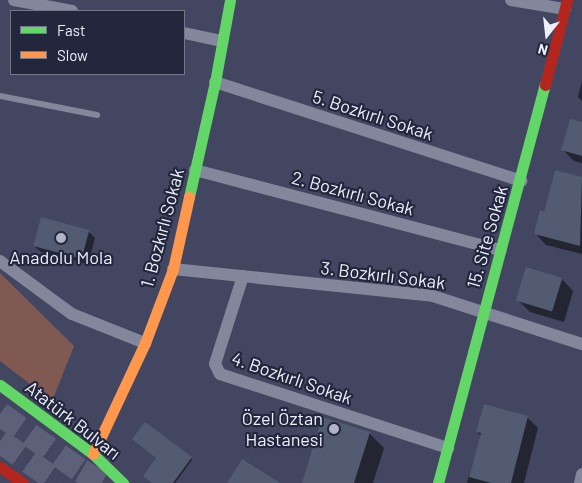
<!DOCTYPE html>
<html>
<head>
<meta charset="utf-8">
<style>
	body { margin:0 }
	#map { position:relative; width:582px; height:483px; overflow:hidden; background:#424661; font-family:Barlow,sans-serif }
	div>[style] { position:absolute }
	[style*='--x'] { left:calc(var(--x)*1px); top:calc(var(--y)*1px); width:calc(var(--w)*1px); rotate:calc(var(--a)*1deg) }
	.green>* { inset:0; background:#805952 }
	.shadow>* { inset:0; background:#0007 }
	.building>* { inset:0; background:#525b71; transform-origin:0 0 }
	.highway-tunnel>* { height:24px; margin-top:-12px; transform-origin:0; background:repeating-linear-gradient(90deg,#5c6078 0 24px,transparent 0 36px) }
	.lane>* { height:6px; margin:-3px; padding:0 3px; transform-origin:3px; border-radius:3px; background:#83879b }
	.street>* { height:12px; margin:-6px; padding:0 6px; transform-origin:6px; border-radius:6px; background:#83879b }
	.fast>* { height:11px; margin:-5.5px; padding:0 5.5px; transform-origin:5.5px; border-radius:5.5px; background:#63d668 }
	.slow>* { height:11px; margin:-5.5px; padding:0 5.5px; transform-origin:5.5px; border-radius:5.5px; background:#ff974d }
	.jam>* { height:11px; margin:-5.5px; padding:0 5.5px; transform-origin:5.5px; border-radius:5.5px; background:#b3261e }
	.dots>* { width:14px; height:14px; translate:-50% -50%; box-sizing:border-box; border:2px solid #22273d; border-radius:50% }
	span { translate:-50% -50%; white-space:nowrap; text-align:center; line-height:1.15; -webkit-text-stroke:4.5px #22273d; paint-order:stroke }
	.street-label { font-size:18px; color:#edf0fd }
	.poi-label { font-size:18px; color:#edf0fd }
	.right { translate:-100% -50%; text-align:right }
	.legend { position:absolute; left:10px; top:10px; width:175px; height:65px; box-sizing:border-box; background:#22273d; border:1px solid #73778a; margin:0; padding:6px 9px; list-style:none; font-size:15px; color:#edf0fd }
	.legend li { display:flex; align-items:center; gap:10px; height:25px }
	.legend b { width:25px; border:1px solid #73778a }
	.north { position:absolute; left:522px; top:10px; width:50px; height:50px; -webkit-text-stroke:4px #22273d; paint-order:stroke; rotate:196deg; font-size:14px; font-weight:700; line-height:20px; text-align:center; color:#edf0fd }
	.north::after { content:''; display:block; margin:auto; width:18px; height:22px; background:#edf0fd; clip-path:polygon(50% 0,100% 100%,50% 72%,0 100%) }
</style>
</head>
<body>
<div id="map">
	<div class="green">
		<div style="clip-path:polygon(0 273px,74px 346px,52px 401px,0 361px)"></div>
	</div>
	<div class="shadow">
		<div style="clip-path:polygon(582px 81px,582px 101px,578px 97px)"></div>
		<div style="clip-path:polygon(582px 123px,582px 163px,574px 161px,562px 149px)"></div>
		<div style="clip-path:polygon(556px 172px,582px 178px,582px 254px,546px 245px,535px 233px,545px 213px)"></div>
		<div style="clip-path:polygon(42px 219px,89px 232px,95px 238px,88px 264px,41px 252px,34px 246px)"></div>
		<div style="clip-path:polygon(562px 279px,573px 291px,564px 322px,530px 312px,518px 300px)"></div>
		<div style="clip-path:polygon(527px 417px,538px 428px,524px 483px,467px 483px,481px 436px,477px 432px)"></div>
		<div style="clip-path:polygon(369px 433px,384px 448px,373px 483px,303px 483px)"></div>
		<div style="clip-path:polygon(191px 458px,192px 460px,175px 483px,154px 483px)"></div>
	</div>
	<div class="building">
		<div style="clip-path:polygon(570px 119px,582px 122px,582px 156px,561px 150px)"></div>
		<div style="clip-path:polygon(555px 170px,582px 177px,580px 246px,534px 234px,540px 210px,544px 212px)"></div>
		<div style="left:41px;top:217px;width:50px;height:30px;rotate:15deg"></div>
		<div style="left:526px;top:267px;width:38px;height:35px;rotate:17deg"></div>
		<div style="clip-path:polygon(484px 404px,528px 416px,511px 483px,491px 483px,469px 477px,481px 433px,476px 432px)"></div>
		<div style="clip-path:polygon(322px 417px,370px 432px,354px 483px,302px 483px)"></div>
		<div style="clip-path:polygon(145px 422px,192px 457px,173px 483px,152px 483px,143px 476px,156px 458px,132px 439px)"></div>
		<div style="clip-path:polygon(242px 459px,280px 483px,227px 483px)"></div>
	</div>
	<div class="highway-tunnel">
		<div style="--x:0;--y:414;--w:99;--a:35.1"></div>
		<div style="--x:81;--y:471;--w:24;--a:30"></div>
		<div style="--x:0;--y:441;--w:72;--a:35.4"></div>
	</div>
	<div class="lane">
		<div style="--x:0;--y:96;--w:99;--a:11.1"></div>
	</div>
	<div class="street">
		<div style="--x:14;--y:0;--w:59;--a:10.7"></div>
		<div style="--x:511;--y:0;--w:55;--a:9.5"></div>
		<div style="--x:184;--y:33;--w:39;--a:12"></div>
		<div style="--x:215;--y:82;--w:322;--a:17.9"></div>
		<div style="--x:195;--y:170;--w:316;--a:14.7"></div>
		<div style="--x:0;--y:261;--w:89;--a:36.4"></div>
		<div style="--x:72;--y:314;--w:79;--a:21.7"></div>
		<div style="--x:173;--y:269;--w:261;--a:5.9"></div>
		<div style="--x:433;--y:296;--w:157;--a:17.9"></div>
		<div style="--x:243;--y:276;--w:92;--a:107.7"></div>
		<div style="--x:215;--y:364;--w:11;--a:63"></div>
		<div style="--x:220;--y:374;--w:240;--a:18"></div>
		<div style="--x:580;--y:483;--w:9;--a:-77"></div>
	</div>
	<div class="fast">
		<div style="--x:189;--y:197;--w:118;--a:-77.3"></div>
		<div style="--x:215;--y:82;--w:83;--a:-79.6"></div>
		<div style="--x:0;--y:385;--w:116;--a:36.6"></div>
		<div style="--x:93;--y:454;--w:42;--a:44"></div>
		<div style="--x:438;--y:483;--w:412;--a:-75"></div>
	</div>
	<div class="slow">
		<div style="--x:93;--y:454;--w:123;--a:-64.9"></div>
		<div style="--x:145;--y:343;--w:79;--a:-69.3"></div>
		<div style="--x:173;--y:269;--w:74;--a:-77.5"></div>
	</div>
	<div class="jam">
		<div style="--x:545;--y:85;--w:88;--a:-75.5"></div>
		<div style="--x:0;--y:467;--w:28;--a:35"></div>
	</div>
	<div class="dots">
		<div style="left:61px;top:238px;background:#b1b4c6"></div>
		<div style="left:334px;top:429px;background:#b1b4c6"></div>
	</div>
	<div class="street-label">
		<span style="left:373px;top:115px;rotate:18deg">5. Bozkırlı Sokak</span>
		<span style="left:353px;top:193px;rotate:15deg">2. Bozkırlı Sokak</span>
		<span style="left:162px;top:228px;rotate:-75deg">1. Bozkırlı Sokak</span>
		<span style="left:487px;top:237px;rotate:-74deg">15. Site Sokak</span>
		<span style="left:383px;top:275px;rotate:7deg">3. Bozkırlı Sokak</span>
		<span style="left:292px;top:378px;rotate:19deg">4. Bozkırlı Sokak</span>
		<span style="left:73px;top:420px;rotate:38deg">Atatürk Bulvarı</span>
	</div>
	<div class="poi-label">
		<span style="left:61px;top:257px">Anadolu Mola</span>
		<span class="right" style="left:323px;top:429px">Özel Öztan<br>Hastanesi</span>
	</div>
	<ul class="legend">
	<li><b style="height:6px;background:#63d668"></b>Fast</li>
	<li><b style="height:6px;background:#ff974d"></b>Slow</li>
	</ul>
	<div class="north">N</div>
</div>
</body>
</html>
